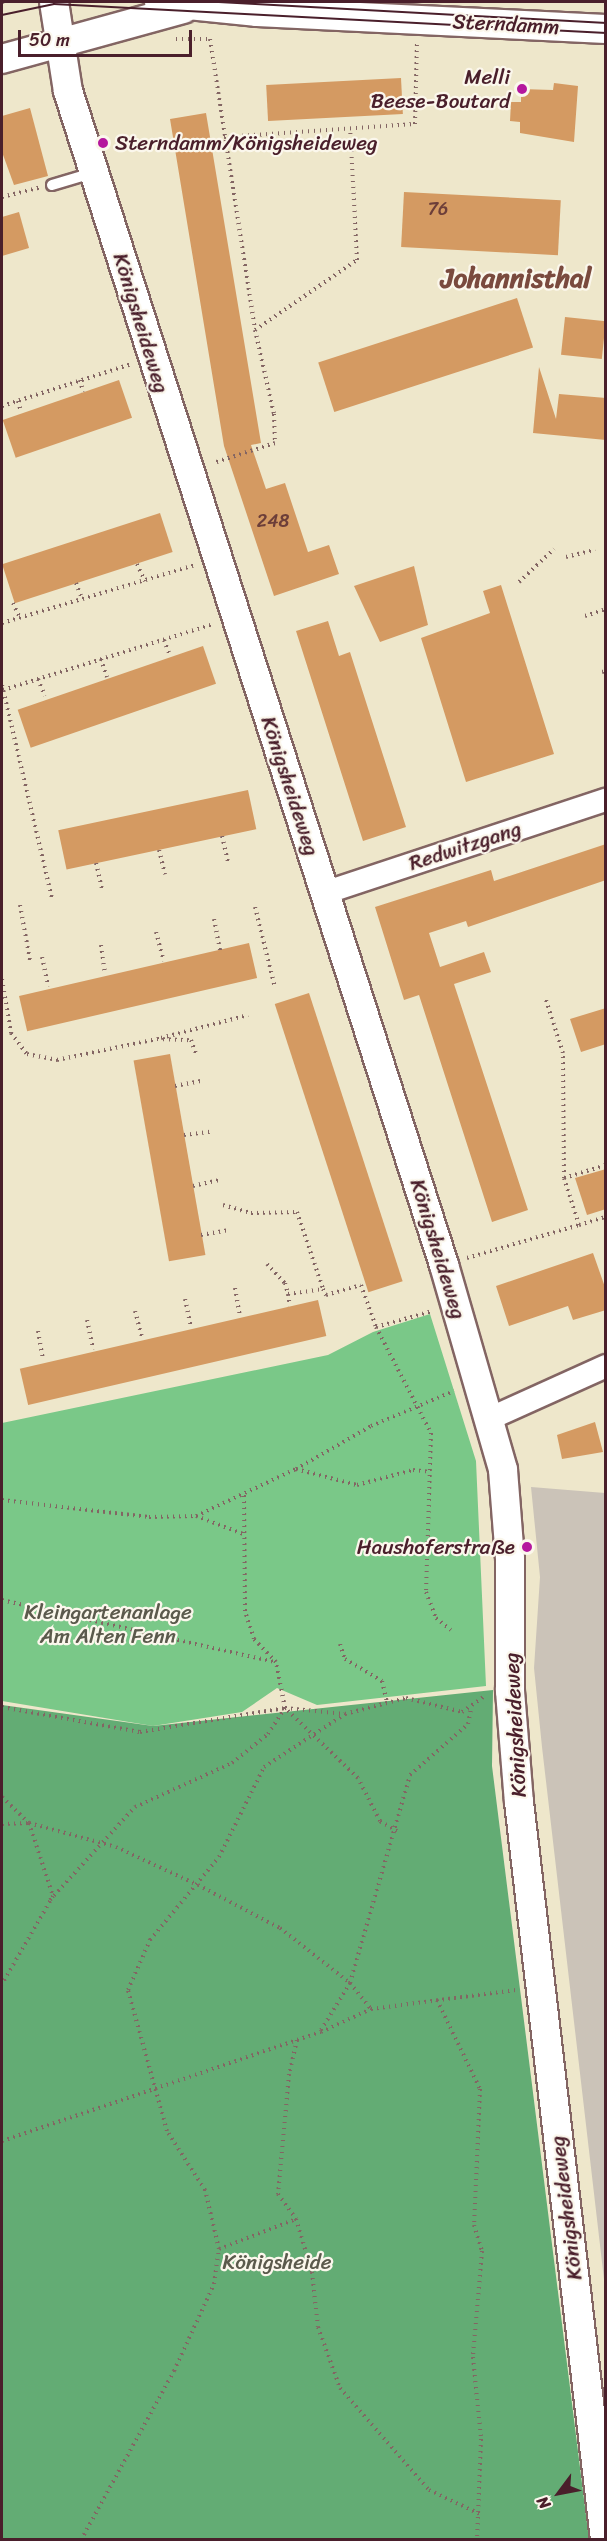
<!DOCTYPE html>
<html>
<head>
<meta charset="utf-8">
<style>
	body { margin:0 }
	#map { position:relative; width:607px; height:2541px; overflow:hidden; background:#eee7cb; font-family:Sriracha,sans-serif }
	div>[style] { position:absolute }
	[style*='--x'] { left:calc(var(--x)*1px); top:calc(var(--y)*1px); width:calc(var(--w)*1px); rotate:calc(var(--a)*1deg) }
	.industrial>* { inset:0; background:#cbc3b8 }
	.green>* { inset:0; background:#7ac888 }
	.forest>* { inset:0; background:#63ac74 }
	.building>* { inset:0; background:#d49a62; transform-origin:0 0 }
	.path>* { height:4px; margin-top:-2px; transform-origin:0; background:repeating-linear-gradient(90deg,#836563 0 1.5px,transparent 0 6px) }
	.roads { filter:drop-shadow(2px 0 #836563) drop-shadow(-2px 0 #836563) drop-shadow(0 2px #836563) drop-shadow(0 -2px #836563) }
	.service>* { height:10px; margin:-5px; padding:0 5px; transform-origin:5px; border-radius:5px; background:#fff }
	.minor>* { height:22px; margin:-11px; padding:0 11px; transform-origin:11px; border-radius:11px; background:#fff }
	.tertiary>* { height:28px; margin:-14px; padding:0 14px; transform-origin:14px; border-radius:14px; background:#fff }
	.tram>* { height:1.5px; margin:-0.75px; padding:0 0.75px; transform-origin:0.75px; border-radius:0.75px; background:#4a1f2b }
	.dots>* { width:16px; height:16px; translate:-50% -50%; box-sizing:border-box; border:3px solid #fbf7ec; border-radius:50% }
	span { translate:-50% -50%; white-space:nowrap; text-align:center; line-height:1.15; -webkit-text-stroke:4.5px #fbf7ec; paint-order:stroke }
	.number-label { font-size:18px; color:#6c3e39 }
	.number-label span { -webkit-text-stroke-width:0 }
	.street-label { font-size:21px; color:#4a1f2b }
	.poi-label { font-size:21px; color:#4a1f2b }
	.right { translate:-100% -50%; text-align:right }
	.left { translate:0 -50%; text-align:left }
	.park-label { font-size:21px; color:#5b5a4c }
	.district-label { font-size:27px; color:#7a4a3e; font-weight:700 }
	.frame { position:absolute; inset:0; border:3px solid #4a1f2b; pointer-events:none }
	.north { position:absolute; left:529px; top:2463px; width:60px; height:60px; -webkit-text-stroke:4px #fbf7ec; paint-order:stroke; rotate:238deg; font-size:16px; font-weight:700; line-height:24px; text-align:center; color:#4a1f2b }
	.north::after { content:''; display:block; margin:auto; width:21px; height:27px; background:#4a1f2b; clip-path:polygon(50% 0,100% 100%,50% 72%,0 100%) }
	.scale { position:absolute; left:18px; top:30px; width:174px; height:27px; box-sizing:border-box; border:3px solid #4a1f2b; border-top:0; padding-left:8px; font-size:18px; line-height:21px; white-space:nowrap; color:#4a1f2b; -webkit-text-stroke:4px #fbf7ec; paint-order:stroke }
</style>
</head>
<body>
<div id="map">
	<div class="industrial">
		<div style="clip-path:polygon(531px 1487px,605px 1493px,605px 2288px,542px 1747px,534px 1668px,540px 1577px)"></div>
	</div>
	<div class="green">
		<div style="clip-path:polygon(430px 1314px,476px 1461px,486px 1686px,317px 1705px,277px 1688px,242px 1712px,153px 1726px,2px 1701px,2px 1423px,328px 1355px,373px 1332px)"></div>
	</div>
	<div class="forest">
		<div style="clip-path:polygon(493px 1690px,492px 1766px,589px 2539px,2px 2539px,2px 1705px,153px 1726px)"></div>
	</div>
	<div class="building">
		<div style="left:401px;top:78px;width:36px;height:135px;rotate:87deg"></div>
		<div style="clip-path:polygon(554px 83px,578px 86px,574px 142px,520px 133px,520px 122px,510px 121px,511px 102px,521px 102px,521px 89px,553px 90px)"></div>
		<div style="clip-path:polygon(30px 108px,48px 176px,14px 185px,2px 152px,2px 116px)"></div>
		<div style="clip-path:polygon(206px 113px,261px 443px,251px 445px,266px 489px,285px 483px,308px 552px,329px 545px,339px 574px,274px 596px,224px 446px,170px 119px)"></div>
		<div style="left:404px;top:192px;width:157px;height:55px;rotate:3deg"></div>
		<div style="clip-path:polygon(19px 212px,29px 248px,2px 256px,2px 217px)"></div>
		<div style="left:517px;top:298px;width:52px;height:209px;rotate:72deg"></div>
		<div style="left:565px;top:317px;width:41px;height:38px;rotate:6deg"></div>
		<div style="clip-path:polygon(539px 367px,556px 419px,559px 394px,606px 398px,606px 440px,533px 433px)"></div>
		<div style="left:119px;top:380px;width:40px;height:123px;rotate:71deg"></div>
		<div style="left:160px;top:513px;width:41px;height:166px;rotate:72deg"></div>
		<div style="clip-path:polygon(414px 566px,428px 625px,380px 642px,354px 586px)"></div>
		<div style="clip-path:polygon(501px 585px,554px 754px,466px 782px,421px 638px,490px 613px,483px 591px)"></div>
		<div style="clip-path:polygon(328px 621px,339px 656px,350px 652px,406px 827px,363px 841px,296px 631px)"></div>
		<div style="left:203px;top:646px;width:40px;height:196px;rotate:71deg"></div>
		<div style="left:248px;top:790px;width:40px;height:194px;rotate:78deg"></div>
		<div style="clip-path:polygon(606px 844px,606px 880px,468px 927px,466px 921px,429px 933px,440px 967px,484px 952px,491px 972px,454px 984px,528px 1210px,492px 1222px,419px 995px,404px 1000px,375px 907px,491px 870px,494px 881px)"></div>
		<div style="left:249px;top:943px;width:36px;height:236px;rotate:77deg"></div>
		<div style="left:309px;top:993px;width:303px;height:36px;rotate:72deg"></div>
		<div style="clip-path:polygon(606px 1008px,606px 1044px,581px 1052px,570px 1019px)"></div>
		<div style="left:170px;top:1054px;width:204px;height:37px;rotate:80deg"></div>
		<div style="clip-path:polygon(606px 1169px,606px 1209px,587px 1215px,575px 1178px)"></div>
		<div style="clip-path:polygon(593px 1253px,606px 1290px,606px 1310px,573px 1320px,568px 1306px,509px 1326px,496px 1286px)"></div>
		<div style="left:318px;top:1300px;width:37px;height:306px;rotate:77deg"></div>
		<div style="clip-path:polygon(595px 1422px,603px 1452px,562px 1459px,557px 1435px)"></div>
	</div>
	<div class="path">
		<div style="--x:176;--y:39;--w:34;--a:0"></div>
		<div style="--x:210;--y:39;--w:294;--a:81.2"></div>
		<div style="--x:255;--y:330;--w:86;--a:77.3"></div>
		<div style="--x:274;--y:414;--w:29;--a:88"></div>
		<div style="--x:275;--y:443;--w:65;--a:162.1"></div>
		<div style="--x:224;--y:137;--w:191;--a:-3.9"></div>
		<div style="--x:415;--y:124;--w:81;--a:-88.6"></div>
		<div style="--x:2;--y:197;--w:38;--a:-14"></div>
		<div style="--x:255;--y:330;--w:124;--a:-34.5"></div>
		<div style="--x:357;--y:260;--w:132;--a:-93"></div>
		<div style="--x:80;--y:380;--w:12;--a:76"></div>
		<div style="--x:18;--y:401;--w:11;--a:75"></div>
		<div style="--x:2;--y:406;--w:136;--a:-18"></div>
		<div style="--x:566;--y:557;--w:30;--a:-14"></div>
		<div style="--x:137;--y:564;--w:19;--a:65"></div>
		<div style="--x:519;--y:582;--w:48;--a:-43.3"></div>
		<div style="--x:76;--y:583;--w:17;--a:69"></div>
		<div style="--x:13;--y:603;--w:17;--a:65"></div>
		<div style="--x:585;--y:616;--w:22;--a:-18"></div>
		<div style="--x:2;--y:623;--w:202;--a:-16.7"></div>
		<div style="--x:164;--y:640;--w:17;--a:69"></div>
		<div style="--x:101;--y:659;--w:19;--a:72"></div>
		<div style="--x:602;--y:672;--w:4;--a:-14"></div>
		<div style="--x:38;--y:679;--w:18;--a:68"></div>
		<div style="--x:2;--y:685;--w:219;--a:76.8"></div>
		<div style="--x:3;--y:690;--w:221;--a:-17.4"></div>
		<div style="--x:222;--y:836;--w:27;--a:77"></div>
		<div style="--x:159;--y:850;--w:25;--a:76"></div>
		<div style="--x:96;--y:863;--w:26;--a:77"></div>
		<div style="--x:20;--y:905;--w:56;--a:79.7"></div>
		<div style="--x:255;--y:907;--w:83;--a:76.1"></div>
		<div style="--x:214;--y:919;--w:32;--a:79"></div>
		<div style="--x:156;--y:932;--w:30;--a:75"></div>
		<div style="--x:101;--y:945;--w:29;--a:82"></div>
		<div style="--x:42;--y:957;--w:30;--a:78"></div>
		<div style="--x:2;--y:979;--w:55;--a:80.5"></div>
		<div style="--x:11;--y:1033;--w:26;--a:53"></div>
		<div style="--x:27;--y:1054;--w:31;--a:11"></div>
		<div style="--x:57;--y:1060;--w:102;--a:-11.9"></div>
		<div style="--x:157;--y:1039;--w:34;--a:2"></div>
		<div style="--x:191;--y:1040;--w:15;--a:70"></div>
		<div style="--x:161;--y:1038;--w:90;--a:-14.8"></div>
		<div style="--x:175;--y:1086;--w:26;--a:-11"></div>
		<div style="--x:184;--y:1135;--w:26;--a:-7"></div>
		<div style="--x:564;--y:1178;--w:44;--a:-17.2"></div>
		<div style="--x:193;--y:1186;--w:27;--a:-13"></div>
		<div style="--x:223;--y:1205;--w:29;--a:16"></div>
		<div style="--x:251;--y:1213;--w:46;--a:-1.2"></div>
		<div style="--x:297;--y:1212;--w:81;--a:71.3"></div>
		<div style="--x:579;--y:1225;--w:28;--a:-17"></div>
		<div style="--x:201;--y:1235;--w:27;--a:-10"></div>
		<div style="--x:467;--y:1258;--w:117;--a:-16.4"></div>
		<div style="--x:579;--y:1225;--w:49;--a:-107.7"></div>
		<div style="--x:564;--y:1178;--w:125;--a:-90.5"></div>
		<div style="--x:563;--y:1053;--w:59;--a:-107.8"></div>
		<div style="--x:267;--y:1264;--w:26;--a:47"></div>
		<div style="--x:285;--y:1283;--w:11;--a:75"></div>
		<div style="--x:288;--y:1294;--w:35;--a:-8"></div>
		<div style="--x:323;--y:1289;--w:7;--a:63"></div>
		<div style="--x:326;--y:1295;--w:36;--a:-16"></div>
		<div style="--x:361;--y:1285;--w:45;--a:70.3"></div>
		<div style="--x:376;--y:1327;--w:119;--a:62.6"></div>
		<div style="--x:431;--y:1433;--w:159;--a:91.8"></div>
		<div style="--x:426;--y:1592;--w:28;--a:69"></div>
		<div style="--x:436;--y:1618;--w:19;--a:39"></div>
		<div style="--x:235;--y:1288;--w:29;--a:80"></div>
		<div style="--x:288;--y:1294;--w:12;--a:81"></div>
		<div style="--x:185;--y:1299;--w:29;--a:78"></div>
		<div style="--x:135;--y:1311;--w:28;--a:75"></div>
		<div style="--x:87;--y:1320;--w:30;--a:78"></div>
		<div style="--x:376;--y:1327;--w:59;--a:-15.7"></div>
		<div style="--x:38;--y:1331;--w:28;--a:80"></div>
		<div style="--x:296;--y:1469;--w:63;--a:14.7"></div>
		<div style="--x:357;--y:1485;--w:58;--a:-15"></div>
		<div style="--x:413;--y:1470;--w:18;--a:6"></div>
		<div style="--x:2;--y:1500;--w:148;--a:6.6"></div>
		<div style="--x:149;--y:1517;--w:47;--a:-1.2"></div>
		<div style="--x:196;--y:1516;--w:110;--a:-25.2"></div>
		<div style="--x:296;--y:1469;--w:86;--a:-29.8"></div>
		<div style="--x:371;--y:1426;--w:90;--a:-22.9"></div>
		<div style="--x:196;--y:1516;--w:53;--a:20.8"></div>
		<div style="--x:2;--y:1600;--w:280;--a:12.8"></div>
		<div style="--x:340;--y:1644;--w:16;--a:72"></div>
		<div style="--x:345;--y:1659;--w:43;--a:30.7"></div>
		<div style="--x:382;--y:1681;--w:23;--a:77"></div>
		<div style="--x:2;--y:1707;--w:140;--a:10.3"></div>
		<div style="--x:140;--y:1732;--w:147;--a:-9.4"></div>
		<div style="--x:2;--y:1797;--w:37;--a:44"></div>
		<div style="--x:29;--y:1823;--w:77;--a:71.8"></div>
		<div style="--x:53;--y:1896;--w:102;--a:120.1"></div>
		<div style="--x:2;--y:1824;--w:27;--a:-2"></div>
		<div style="--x:29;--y:1823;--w:90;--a:15.4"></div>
		<div style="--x:116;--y:1847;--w:90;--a:24.9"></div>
		<div style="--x:198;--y:1885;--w:93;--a:27.7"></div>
		<div style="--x:280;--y:1928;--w:89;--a:38.2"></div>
		<div style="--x:350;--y:1983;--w:33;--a:51"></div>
		<div style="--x:397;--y:1831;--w:20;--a:-150"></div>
		<div style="--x:380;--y:1821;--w:48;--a:-117.1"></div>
		<div style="--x:358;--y:1778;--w:101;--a:-136.2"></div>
		<div style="--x:285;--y:1708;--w:60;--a:5.7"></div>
		<div style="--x:345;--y:1714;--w:63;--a:-14.7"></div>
		<div style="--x:406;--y:1698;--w:58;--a:14"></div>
		<div style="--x:462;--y:1712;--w:29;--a:-35"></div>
		<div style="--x:50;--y:1900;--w:126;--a:-47.6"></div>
		<div style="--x:135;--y:1807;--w:107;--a:-24.4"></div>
		<div style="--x:232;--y:1763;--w:46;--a:-38.9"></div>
		<div style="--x:268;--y:1734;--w:31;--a:-57"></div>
		<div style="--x:285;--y:1708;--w:47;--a:-101.1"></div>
		<div style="--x:276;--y:1662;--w:32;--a:-134"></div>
		<div style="--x:254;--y:1639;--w:29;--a:-108"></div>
		<div style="--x:245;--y:1611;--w:118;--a:-90.5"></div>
		<div style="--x:437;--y:2000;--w:99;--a:64.2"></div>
		<div style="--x:480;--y:2089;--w:136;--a:92.5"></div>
		<div style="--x:474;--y:2225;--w:27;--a:73"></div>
		<div style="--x:482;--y:2251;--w:106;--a:94.9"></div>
		<div style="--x:473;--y:2357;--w:82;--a:84.4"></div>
		<div style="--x:481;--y:2439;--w:101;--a:92.3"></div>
		<div style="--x:321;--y:2030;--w:55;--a:-58.3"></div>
		<div style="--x:350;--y:1983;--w:216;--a:-73.9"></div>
		<div style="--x:410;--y:1775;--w:77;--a:-41.3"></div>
		<div style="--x:468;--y:1724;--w:15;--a:-79"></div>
		<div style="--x:297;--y:2040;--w:35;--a:103"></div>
		<div style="--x:289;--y:2074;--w:121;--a:95.2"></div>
		<div style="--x:278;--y:2194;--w:31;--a:54"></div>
		<div style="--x:296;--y:2219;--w:55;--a:73.2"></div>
		<div style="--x:312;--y:2272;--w:55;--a:83.8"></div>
		<div style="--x:318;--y:2327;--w:65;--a:70.2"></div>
		<div style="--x:340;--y:2388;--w:135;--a:48.9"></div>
		<div style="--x:429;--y:2490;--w:56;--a:25.2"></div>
		<div style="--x:2;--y:2141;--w:337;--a:-18.9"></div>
		<div style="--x:321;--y:2032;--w:55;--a:-24.7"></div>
		<div style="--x:371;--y:2009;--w:146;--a:-7.5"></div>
		<div style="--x:219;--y:2249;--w:83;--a:-21.3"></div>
		<div style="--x:81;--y:2540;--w:193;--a:-61.2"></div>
		<div style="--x:174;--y:2371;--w:96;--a:-65.3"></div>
		<div style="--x:214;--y:2284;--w:35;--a:-82"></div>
		<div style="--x:219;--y:2249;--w:61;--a:-103.3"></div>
		<div style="--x:205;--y:2190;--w:70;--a:-122.8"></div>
		<div style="--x:167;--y:2131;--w:146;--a:-105.5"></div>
		<div style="--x:128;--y:1990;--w:55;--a:-66.3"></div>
		<div style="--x:150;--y:1940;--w:108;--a:-50.3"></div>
		<div style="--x:219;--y:1857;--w:101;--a:-63.4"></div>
		<div style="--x:264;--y:1767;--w:97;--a:-33.2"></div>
	</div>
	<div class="roads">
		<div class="service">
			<div style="--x:52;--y:185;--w:42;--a:-16.7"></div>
		</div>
		<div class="minor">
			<div style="--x:324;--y:893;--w:297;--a:-18.3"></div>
			<div style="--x:491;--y:1418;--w:126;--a:-24.3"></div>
		</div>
		<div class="tertiary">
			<div style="--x:54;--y:2;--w:90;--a:81.1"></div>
			<div style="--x:68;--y:91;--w:1233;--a:72.24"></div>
			<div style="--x:444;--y:1265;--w:213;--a:73.9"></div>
			<div style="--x:503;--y:1470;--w:88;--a:85.5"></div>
			<div style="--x:510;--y:1558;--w:133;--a:90"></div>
			<div style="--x:510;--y:1691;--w:111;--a:85.4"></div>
			<div style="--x:519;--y:1802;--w:743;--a:83.35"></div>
			<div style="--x:159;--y:2;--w:99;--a:5.8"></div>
			<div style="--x:257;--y:12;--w:349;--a:2.8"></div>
			<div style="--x:2;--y:59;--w:188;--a:-15.4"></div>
		</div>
	</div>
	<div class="tram">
		<div style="--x:219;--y:2;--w:388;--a:3.1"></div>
		<div style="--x:2;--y:3;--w:3;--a:-18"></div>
		<div style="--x:2;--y:15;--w:53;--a:-11.9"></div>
		<div style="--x:54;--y:4;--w:553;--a:3.01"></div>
	</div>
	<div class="dots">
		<div style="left:522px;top:89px;background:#b5179e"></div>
		<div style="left:103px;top:143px;background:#b5179e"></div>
		<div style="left:527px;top:1547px;background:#b5179e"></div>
	</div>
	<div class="number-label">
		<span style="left:438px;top:209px">76</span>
		<span style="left:273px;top:521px">248</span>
	</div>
	<div class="street-label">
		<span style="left:506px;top:24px;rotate:3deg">Sterndamm</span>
		<span style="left:141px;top:323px;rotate:73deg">Königsheideweg</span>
		<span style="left:290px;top:786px;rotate:72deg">Königsheideweg</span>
		<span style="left:465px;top:846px;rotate:-18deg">Redwitzgang</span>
		<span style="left:438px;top:1249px;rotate:73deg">Königsheideweg</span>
		<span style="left:515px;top:1725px;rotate:-93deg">Königsheideweg</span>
		<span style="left:566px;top:2208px;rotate:-97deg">Königsheideweg</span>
	</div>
	<div class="poi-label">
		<span class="right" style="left:510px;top:89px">Melli<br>Beese-Boutard</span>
		<span class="left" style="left:115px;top:143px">Sterndamm/Königsheideweg</span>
		<span class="right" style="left:515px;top:1547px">Haushoferstraße</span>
	</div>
	<div class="park-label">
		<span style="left:108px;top:1624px">Kleingartenanlage<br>Am Alten Fenn</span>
		<span style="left:277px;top:2262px">Königsheide</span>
	</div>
	<div class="district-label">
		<span style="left:516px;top:279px">Johannisthal</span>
	</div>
	<div class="frame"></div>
	<div class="north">N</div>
	<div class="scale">50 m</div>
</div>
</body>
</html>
